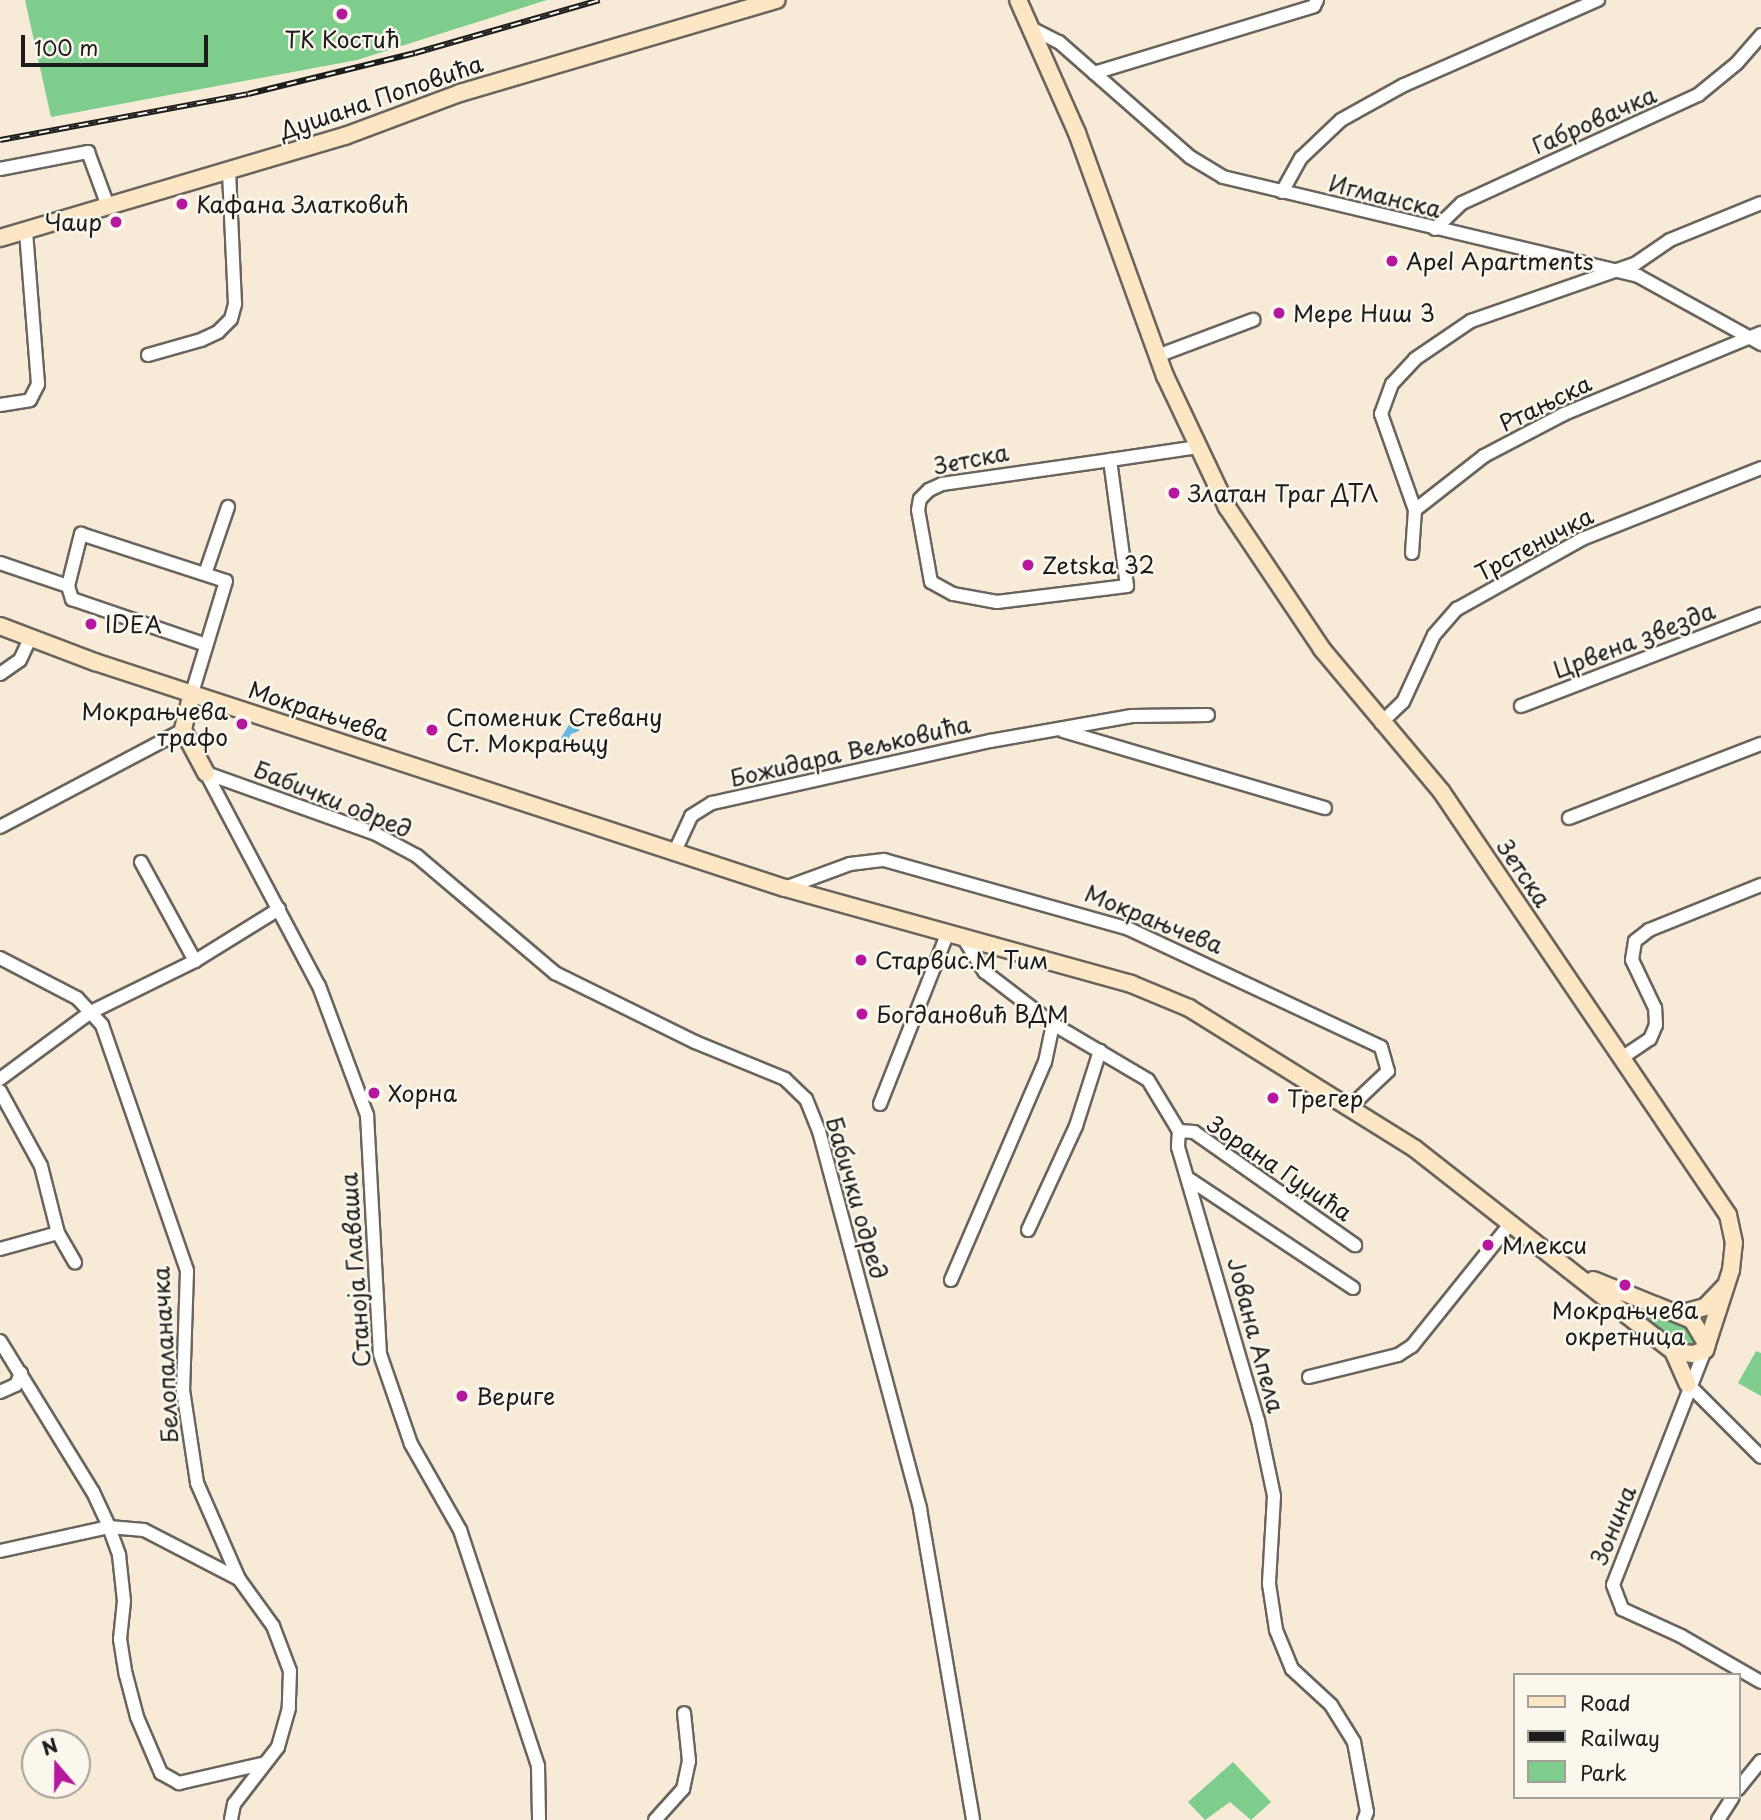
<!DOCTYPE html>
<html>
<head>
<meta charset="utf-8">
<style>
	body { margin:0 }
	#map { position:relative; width:1761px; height:1820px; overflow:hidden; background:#f7ebd7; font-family:"Playpen Sans",sans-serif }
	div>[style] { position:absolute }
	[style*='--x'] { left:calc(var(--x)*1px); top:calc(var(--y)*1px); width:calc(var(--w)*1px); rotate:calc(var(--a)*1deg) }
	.green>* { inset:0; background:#7ecd8c }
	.water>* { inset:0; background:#66b7e1 }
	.roads { filter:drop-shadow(2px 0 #69645d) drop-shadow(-2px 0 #69645d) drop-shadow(0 2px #69645d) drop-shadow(0 -2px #69645d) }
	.street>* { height:12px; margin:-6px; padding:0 6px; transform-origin:6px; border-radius:6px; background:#fff }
	.secondary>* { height:16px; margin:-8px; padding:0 8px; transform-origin:8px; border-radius:8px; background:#fce6c4 }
	.rail>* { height:6px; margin-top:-3px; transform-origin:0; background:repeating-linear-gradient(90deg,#fbf7ec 0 10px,#1c1c1c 0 20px); box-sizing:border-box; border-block:2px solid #1c1c1c }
	.dots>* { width:19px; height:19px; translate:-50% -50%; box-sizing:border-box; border:4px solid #fbf7ec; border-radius:50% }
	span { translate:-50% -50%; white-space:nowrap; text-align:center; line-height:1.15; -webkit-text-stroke:5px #fbf7ec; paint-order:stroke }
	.poi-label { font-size:23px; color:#1c1c1c }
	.left { translate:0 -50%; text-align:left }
	.right { translate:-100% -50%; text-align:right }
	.street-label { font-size:23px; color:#1c1c1c }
	.legend { position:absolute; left:1513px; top:1673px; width:228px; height:126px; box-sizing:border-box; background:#fbf7ec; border:2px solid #a29f99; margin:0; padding:9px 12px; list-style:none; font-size:21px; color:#1c1c1c }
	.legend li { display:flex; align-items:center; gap:14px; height:35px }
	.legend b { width:35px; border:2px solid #a29f99 }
	.north { position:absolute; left:21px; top:1729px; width:70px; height:70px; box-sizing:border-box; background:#fbf7ec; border:2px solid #a29f99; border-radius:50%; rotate:340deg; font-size:19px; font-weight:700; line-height:28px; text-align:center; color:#1c1c1c }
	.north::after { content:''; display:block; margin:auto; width:24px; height:32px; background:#b5179e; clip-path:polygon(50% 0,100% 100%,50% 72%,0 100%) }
	.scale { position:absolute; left:21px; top:35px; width:187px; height:32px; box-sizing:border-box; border:4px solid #1c1c1c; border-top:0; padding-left:9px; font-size:21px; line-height:24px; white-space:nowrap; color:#1c1c1c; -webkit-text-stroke:5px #fbf7ec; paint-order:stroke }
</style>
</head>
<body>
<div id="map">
	<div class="green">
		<div style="clip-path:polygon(25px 0,547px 0,357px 60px,51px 117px)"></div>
		<div style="clip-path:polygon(1620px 1299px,1688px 1323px,1697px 1339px,1691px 1345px,1679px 1345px)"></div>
		<div style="clip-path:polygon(1756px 1351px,1761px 1353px,1761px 1396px,1738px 1383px)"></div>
		<div style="clip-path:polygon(1233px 1762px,1271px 1802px,1251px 1820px,1230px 1802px,1205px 1820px,1188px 1802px)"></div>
	</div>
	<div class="water">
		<div style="clip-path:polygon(572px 720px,580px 722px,579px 731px,571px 734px,566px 743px,559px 741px)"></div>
	</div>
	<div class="roads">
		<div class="street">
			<div style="--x:1031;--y:28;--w:31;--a:27"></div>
			<div style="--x:1059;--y:42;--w:174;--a:41.3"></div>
			<div style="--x:1190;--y:157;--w:39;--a:31"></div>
			<div style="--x:1223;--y:177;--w:427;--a:13.4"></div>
			<div style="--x:1638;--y:276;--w:141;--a:28.9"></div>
			<div style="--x:1094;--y:73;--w:230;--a:-16.9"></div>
			<div style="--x:1314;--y:6;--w:7;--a:-63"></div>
			<div style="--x:0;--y:169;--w:90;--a:-10.9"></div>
			<div style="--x:88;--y:152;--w:58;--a:69.7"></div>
			<div style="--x:1282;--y:192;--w:39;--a:-61"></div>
			<div style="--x:1301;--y:158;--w:55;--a:-43.5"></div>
			<div style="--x:1341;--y:120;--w:72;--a:-29.1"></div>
			<div style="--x:1404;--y:85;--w:212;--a:-23.7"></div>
			<div style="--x:1435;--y:229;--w:37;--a:-44"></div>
			<div style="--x:1462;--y:203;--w:260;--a:-24.6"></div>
			<div style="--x:1698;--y:95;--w:50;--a:-39.4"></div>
			<div style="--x:1737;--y:63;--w:37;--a:-49"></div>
			<div style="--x:148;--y:355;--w:55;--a:-15.8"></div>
			<div style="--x:201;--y:340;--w:19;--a:-25"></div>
			<div style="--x:218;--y:332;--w:18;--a:-45"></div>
			<div style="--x:231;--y:319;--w:16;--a:-75"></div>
			<div style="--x:235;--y:304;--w:133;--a:-92.6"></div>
			<div style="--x:1157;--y:356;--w:103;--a:-20.6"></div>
			<div style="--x:0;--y:405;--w:30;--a:-9"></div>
			<div style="--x:30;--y:400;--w:18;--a:-63"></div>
			<div style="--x:38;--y:384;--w:154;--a:-94.5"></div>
			<div style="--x:1110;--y:460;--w:127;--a:82.3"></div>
			<div style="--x:1127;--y:586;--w:131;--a:173"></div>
			<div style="--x:997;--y:602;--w:45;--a:-169.7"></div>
			<div style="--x:953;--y:594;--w:25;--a:-151"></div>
			<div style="--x:931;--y:582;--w:73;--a:-100.2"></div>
			<div style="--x:918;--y:510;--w:11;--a:-80"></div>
			<div style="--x:920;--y:499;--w:13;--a:-45"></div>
			<div style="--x:929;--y:490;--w:14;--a:-25"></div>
			<div style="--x:942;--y:484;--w:170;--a:-8.1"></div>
			<div style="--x:1110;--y:460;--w:89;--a:-8.4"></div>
			<div style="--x:1415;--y:510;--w:102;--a:-109.5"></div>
			<div style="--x:1381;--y:414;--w:32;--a:-70"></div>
			<div style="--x:1392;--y:384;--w:34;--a:-47"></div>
			<div style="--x:1415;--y:359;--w:68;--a:-34.2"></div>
			<div style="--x:1471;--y:321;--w:174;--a:-19.2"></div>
			<div style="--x:1635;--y:264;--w:42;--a:-34.4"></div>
			<div style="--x:1670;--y:240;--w:98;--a:-22.1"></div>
			<div style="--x:1412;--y:553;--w:43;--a:-86"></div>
			<div style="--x:1415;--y:510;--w:88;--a:-38"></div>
			<div style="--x:1484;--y:456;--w:90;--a:-27.7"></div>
			<div style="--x:1564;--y:414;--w:213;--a:-22.4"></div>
			<div style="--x:0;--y:563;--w:72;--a:18.7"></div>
			<div style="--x:68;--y:586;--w:54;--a:-76"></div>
			<div style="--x:81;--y:534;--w:152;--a:18"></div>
			<div style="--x:226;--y:581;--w:117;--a:106.9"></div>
			<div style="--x:205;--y:574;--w:71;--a:-71.1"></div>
			<div style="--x:68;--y:586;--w:14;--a:73"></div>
			<div style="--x:72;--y:599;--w:142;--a:18.9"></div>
			<div style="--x:0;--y:674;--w:24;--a:-35"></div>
			<div style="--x:20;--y:660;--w:26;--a:-65"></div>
			<div style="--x:1521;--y:706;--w:257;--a:-21"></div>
			<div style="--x:1381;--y:723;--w:30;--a:-44"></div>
			<div style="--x:1403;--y:702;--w:74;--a:-65.2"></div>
			<div style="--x:1434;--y:635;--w:35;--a:-49"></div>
			<div style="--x:1457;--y:609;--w:143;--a:-29.2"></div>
			<div style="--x:1582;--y:539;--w:193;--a:-21.6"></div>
			<div style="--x:1063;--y:731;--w:273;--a:16.4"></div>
			<div style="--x:206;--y:773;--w:181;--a:19.7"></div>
			<div style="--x:376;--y:834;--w:47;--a:28.2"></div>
			<div style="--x:417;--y:856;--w:181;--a:40.3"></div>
			<div style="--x:555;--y:973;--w:156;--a:26.2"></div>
			<div style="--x:695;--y:1042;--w:97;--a:22.3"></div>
			<div style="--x:785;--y:1079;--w:29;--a:44"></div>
			<div style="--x:806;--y:1099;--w:35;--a:68"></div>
			<div style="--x:819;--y:1131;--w:391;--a:75"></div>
			<div style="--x:920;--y:1509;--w:315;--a:80.3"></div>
			<div style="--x:206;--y:773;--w:241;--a:62.1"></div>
			<div style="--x:319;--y:986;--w:138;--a:69.6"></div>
			<div style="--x:367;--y:1115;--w:239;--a:86.9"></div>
			<div style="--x:380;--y:1354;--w:95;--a:71"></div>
			<div style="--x:411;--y:1444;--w:99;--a:60.3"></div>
			<div style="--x:460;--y:1530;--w:249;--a:71.7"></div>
			<div style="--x:538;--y:1766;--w:54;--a:88.9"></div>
			<div style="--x:1569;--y:818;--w:206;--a:-21.1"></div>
			<div style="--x:0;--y:827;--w:207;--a:-27.9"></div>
			<div style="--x:675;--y:851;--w:38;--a:-65"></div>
			<div style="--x:691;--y:816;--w:25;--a:-32"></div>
			<div style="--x:712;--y:803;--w:285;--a:-12.6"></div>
			<div style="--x:990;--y:741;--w:144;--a:-10"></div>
			<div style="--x:1132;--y:716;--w:76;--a:-0.8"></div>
			<div style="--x:141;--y:862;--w:113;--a:61.4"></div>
			<div style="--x:785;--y:888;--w:69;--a:-20.3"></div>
			<div style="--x:850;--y:864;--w:34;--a:-7"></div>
			<div style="--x:884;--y:860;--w:255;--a:15.7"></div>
			<div style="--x:1129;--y:929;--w:278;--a:25.1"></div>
			<div style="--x:1381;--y:1047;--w:25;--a:74"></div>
			<div style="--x:1388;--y:1071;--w:51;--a:136.6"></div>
			<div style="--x:964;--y:939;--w:39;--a:58"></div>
			<div style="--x:985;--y:972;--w:86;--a:37.4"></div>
			<div style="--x:1053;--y:1024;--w:110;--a:30.5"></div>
			<div style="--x:1148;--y:1080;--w:60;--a:58.7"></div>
			<div style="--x:1179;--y:1131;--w:16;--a:94"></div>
			<div style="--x:1178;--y:1147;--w:284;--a:73.7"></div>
			<div style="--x:1258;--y:1420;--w:78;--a:78.1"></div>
			<div style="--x:1274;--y:1496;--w:88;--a:93.3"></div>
			<div style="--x:1269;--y:1584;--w:47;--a:81.3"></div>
			<div style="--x:1276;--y:1630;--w:42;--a:67.7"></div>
			<div style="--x:1292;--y:1669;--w:53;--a:42.7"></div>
			<div style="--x:1331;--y:1705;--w:44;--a:58.1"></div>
			<div style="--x:1354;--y:1742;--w:71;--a:79.5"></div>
			<div style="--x:1367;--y:1812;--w:9;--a:111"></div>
			<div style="--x:0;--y:958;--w:87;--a:27.5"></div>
			<div style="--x:77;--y:998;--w:37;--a:47"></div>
			<div style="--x:102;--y:1025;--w:260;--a:70.9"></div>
			<div style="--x:187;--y:1271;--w:119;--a:91.9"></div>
			<div style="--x:183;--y:1390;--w:94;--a:81.4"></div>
			<div style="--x:197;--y:1483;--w:105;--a:66.4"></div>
			<div style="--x:239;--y:1579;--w:58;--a:54.1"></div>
			<div style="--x:273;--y:1626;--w:48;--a:69.3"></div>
			<div style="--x:290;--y:1671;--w:37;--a:92"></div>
			<div style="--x:289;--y:1708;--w:41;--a:105.8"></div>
			<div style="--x:278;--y:1747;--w:72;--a:127.7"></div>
			<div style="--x:234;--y:1804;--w:16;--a:101"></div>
			<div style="--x:1623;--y:1057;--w:32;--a:-34"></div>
			<div style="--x:1650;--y:1039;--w:15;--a:-67"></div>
			<div style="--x:1656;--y:1025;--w:17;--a:-93"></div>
			<div style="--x:1655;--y:1008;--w:53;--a:-115.6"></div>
			<div style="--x:1632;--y:960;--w:19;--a:-81"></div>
			<div style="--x:1635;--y:941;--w:18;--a:-38"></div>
			<div style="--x:1649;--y:930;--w:121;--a:-21.9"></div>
			<div style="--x:0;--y:1079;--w:113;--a:-36.4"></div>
			<div style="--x:91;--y:1012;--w:116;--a:-26.1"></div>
			<div style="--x:195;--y:961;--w:99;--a:-31.8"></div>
			<div style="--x:0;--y:1091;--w:85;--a:61.3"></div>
			<div style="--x:41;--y:1166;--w:69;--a:75.8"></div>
			<div style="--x:58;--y:1233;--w:34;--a:60"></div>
			<div style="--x:880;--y:1104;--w:182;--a:-68.4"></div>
			<div style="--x:1179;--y:1131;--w:15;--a:4"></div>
			<div style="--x:1194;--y:1132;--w:197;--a:35.1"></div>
			<div style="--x:1189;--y:1179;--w:197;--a:33.6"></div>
			<div style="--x:1028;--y:1230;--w:115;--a:-65.2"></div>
			<div style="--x:1076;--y:1126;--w:79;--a:-72.3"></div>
			<div style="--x:0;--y:1249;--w:60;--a:-15.4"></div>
			<div style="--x:951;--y:1280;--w:237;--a:-66.7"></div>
			<div style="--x:1045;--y:1062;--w:39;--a:-78"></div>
			<div style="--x:0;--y:1341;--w:177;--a:58.4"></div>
			<div style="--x:93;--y:1492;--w:38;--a:65"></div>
			<div style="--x:109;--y:1527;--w:30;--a:70"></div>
			<div style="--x:119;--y:1555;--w:46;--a:83.8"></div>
			<div style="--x:124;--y:1601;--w:38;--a:96"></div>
			<div style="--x:120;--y:1639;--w:36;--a:81"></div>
			<div style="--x:126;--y:1675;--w:43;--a:75.3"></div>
			<div style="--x:137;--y:1717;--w:61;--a:66.8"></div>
			<div style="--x:161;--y:1773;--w:21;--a:29"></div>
			<div style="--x:179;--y:1783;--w:85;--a:-12.9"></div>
			<div style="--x:1705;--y:1350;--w:252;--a:111.4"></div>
			<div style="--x:1613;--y:1585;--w:26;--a:69"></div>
			<div style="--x:1622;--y:1609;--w:65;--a:24.6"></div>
			<div style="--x:1681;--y:1636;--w:92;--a:29.9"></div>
			<div style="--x:1309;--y:1377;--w:92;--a:-13.9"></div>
			<div style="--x:1398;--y:1355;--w:17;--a:-33"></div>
			<div style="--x:1412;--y:1346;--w:158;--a:-51.2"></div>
			<div style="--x:1688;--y:1384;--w:103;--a:45"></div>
			<div style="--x:0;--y:1392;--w:17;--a:-24"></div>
			<div style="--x:16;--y:1385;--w:13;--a:-67"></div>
			<div style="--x:0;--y:1551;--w:112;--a:-12.4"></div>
			<div style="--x:109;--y:1527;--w:35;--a:5"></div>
			<div style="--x:144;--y:1530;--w:107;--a:27.3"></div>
			<div style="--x:1738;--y:1789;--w:36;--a:-51"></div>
			<div style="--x:655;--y:1820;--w:42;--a:-47.9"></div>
			<div style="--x:683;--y:1789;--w:29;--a:-78"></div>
			<div style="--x:689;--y:1761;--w:48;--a:-95.9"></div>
			<div style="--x:1718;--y:1820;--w:27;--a:-57"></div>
		</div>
		<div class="secondary">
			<div style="--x:0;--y:238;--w:360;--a:-16.5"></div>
			<div style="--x:345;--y:136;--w:123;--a:-20.5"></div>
			<div style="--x:460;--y:93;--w:330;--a:-16.4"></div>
			<div style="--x:0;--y:626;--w:102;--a:20.8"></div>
			<div style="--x:95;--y:662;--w:726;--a:18.14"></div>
			<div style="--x:785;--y:888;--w:359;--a:15.5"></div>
			<div style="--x:1131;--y:984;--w:63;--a:22.5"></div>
			<div style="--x:1189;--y:1008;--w:265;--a:31.9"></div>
			<div style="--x:1414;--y:1148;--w:329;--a:38.1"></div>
			<div style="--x:1673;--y:1351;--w:20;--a:9"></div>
			<div style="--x:1693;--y:1354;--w:13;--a:-18"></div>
			<div style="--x:1705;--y:1350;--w:84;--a:-72"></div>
			<div style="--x:1731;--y:1270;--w:27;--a:-84"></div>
			<div style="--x:1734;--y:1243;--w:29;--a:-102"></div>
			<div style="--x:1728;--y:1215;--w:512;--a:-124.09"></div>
			<div style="--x:1441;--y:791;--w:185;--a:-130"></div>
			<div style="--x:1322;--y:649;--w:171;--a:-123.8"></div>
			<div style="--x:1227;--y:507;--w:145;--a:-115.3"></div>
			<div style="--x:1165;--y:376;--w:258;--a:-109.9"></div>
			<div style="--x:1077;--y:133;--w:145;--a:-113.9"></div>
			<div style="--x:192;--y:693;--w:38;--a:104"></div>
			<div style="--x:183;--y:730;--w:49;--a:61.9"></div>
			<div style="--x:1593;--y:1280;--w:107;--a:22"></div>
			<div style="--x:1692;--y:1320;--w:29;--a:59"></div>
			<div style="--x:1679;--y:1314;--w:27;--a:-15"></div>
			<div style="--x:1705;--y:1307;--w:29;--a:-46"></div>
			<div style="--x:1673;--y:1351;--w:36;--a:66"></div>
		</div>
	</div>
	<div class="rail">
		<div style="--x:0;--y:140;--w:252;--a:-10.5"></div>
		<div style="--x:248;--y:94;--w:172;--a:-13.8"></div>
		<div style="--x:415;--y:53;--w:192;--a:-16"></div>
	</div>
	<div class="dots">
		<div style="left:342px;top:14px;background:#b5179e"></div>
		<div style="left:182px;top:204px;background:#b5179e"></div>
		<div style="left:116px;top:222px;background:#b5179e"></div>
		<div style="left:1392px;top:261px;background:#b5179e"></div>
		<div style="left:1279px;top:313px;background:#b5179e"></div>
		<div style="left:1174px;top:493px;background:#b5179e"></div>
		<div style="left:1028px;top:565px;background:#b5179e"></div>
		<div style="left:91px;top:624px;background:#b5179e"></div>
		<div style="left:242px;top:724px;background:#b5179e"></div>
		<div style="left:432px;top:730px;background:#b5179e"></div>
		<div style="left:861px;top:960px;background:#b5179e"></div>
		<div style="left:862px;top:1014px;background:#b5179e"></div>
		<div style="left:374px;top:1093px;background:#b5179e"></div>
		<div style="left:1273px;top:1098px;background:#b5179e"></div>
		<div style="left:1488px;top:1245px;background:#b5179e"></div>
		<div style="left:1625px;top:1285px;background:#b5179e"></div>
		<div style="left:462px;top:1396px;background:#b5179e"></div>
	</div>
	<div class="poi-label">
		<span style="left:342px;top:39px">ТК Костић</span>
		<span class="left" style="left:196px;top:204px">Кафана Златковић</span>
		<span class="right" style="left:102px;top:222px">Чаир</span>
		<span class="left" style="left:1406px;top:261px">Apel Apartments</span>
		<span class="left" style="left:1293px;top:313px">Мере Ниш 3</span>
		<span class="left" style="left:1188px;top:493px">Златан Траг ДТЛ</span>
		<span class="left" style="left:1042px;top:565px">Zetska 32</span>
		<span class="left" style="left:105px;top:624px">IDEA</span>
		<span class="right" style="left:228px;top:724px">Мокрањчева<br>трафо</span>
		<span class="left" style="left:446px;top:730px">Споменик Стевану<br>Ст. Мокрањцу</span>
		<span class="left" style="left:875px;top:960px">Старвис.М Тим</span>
		<span class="left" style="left:876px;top:1014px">Богдановић ВДМ</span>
		<span class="left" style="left:388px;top:1093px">Хорна</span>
		<span class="left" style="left:1287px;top:1098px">Трегер</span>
		<span class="left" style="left:1502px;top:1245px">Млекси</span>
		<span style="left:1625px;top:1323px">Мокрањчева<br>окретница</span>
		<span class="left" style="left:476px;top:1396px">Вериге</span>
	</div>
	<div class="street-label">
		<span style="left:381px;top:97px;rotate:-19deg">Душана Поповића</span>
		<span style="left:1594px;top:120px;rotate:-24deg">Габровачка</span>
		<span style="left:1385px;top:196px;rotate:14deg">Игманска</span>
		<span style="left:1545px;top:403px;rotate:-26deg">Ртањска</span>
		<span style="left:971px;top:459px;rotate:-11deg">Зетска</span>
		<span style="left:1534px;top:544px;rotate:-28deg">Трстеничка</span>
		<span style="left:1634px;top:640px;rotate:-21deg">Црвена звезда</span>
		<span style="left:319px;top:711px;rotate:18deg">Мокрањчева</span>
		<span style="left:850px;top:751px;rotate:-13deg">Божидара Вељковића</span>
		<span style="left:333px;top:799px;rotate:22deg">Бабички одред</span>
		<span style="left:1524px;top:873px;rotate:56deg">Зетска</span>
		<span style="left:1154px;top:919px;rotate:22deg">Мокрањчева</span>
		<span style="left:1280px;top:1168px;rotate:34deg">Зорана Гуџића</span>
		<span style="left:857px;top:1198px;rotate:74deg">Бабички одред</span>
		<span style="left:355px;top:1270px;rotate:-94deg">Станоја Главаша</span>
		<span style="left:1256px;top:1335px;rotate:75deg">Јована Апела</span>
		<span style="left:165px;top:1355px;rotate:-93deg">Белопаланачка</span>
		<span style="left:1613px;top:1525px;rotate:-68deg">Зонина</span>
	</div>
	<ul class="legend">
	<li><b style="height:9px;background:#fce6c4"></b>Road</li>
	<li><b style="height:9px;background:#1c1c1c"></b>Railway</li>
	<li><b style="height:19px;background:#7ecd8c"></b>Park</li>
	</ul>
	<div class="north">N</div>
	<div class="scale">100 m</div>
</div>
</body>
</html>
